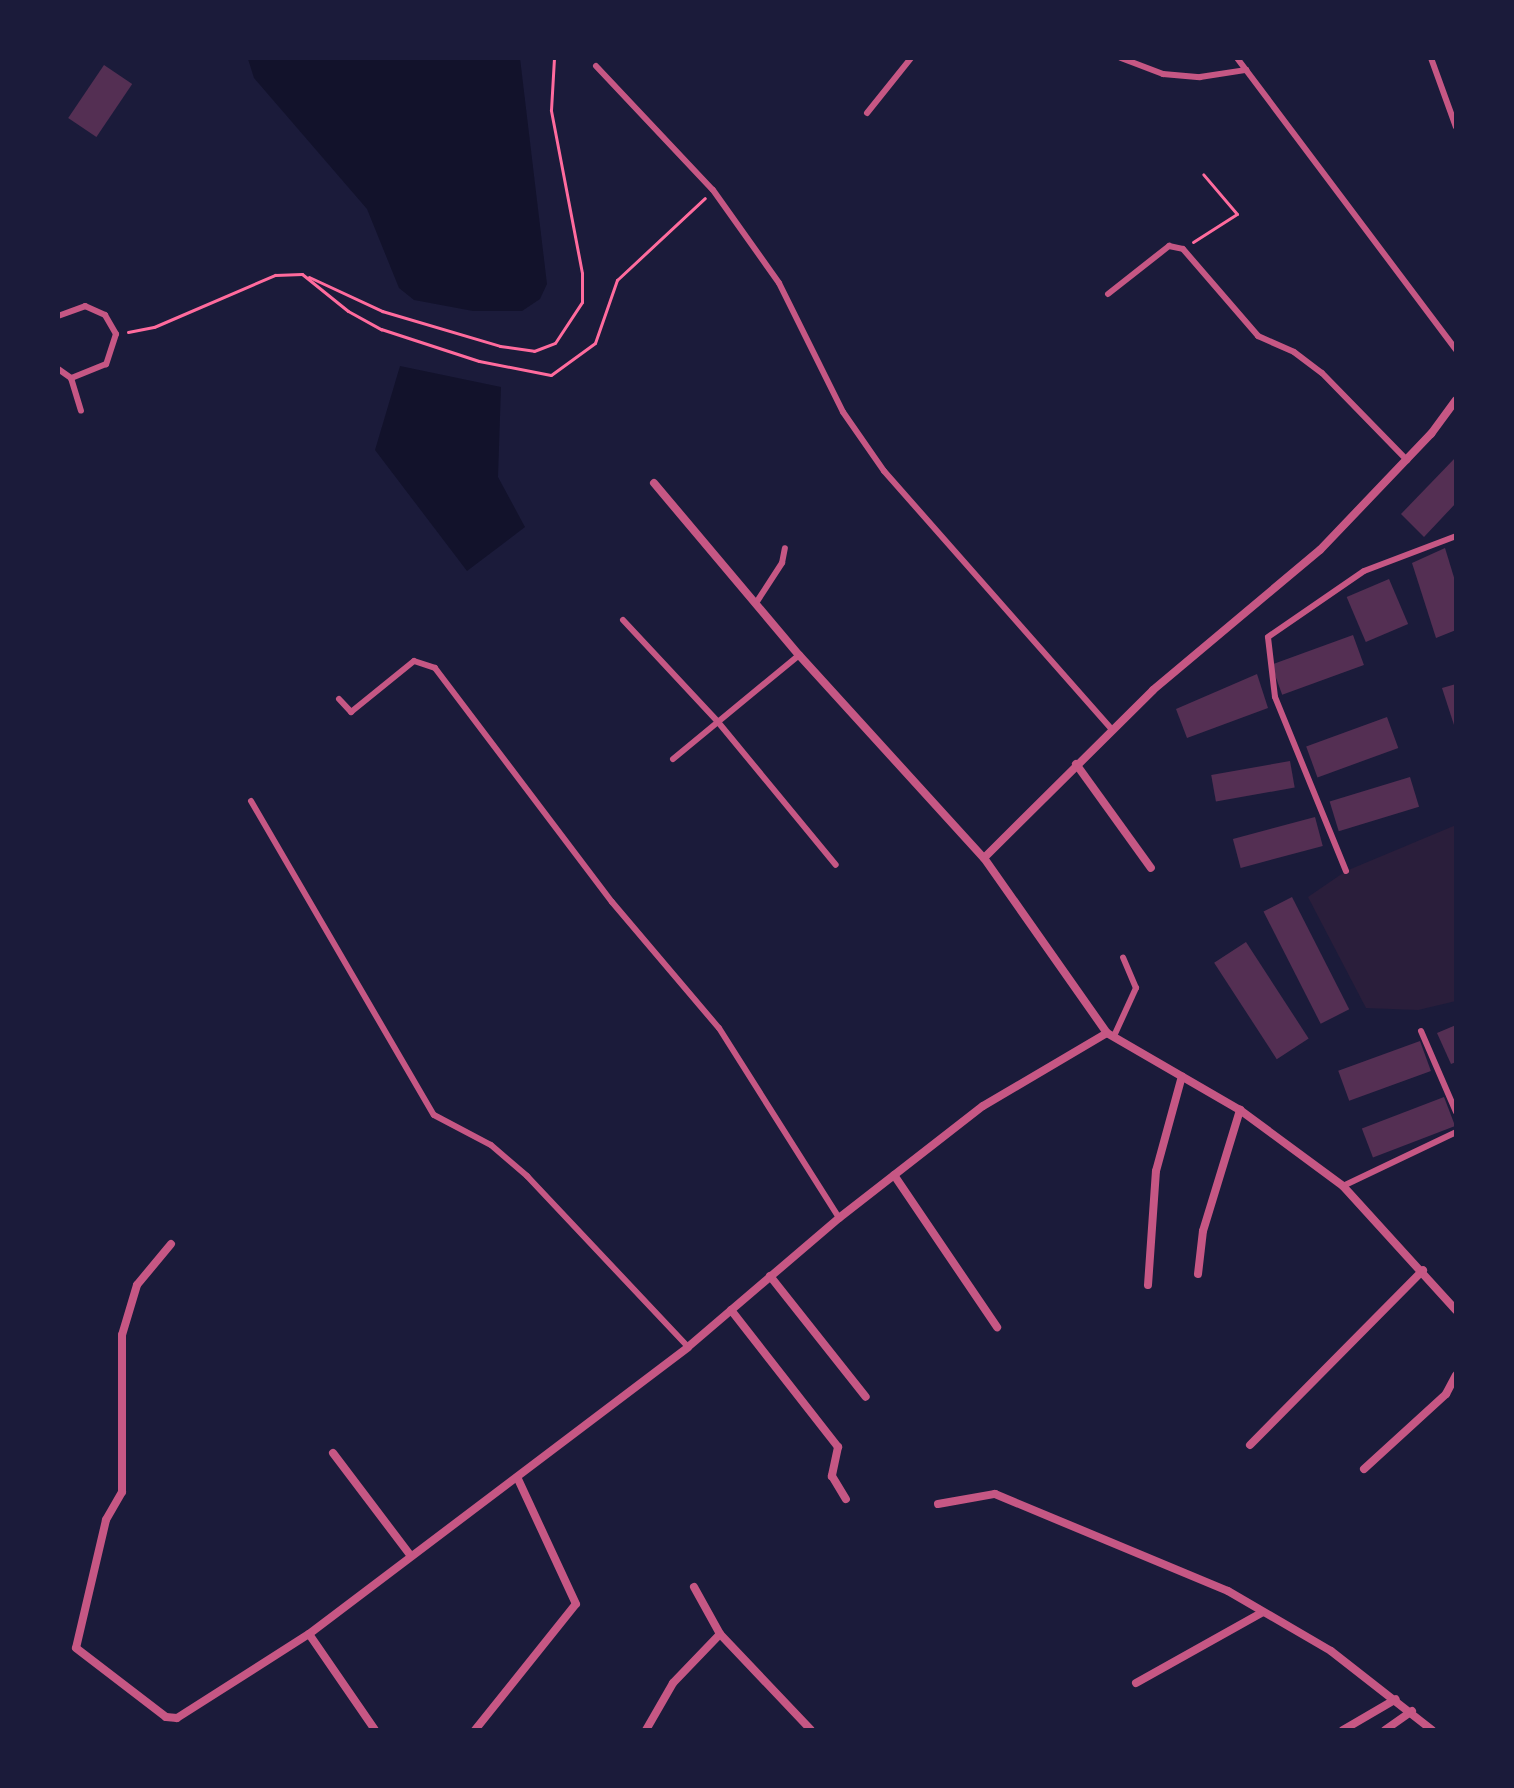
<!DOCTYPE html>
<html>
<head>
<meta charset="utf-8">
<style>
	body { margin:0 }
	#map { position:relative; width:1514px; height:1788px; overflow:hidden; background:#1b1b3a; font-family:"Nunito Sans",sans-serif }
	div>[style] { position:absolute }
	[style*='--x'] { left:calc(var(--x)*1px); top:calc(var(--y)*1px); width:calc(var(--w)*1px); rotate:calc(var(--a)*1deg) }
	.green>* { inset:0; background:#2a1e3b }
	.water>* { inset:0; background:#12122b }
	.building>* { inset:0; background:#542f53; transform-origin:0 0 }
	.path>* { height:3px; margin:-1.5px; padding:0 1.5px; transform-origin:1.5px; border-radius:1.5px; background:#ff6b9d }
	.service>* { height:6px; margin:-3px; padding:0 3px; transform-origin:3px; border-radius:3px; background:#c65784 }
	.minor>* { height:8px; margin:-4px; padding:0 4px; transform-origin:4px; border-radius:4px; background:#c65784 }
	span { translate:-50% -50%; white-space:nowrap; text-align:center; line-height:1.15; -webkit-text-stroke:6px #1b1b3a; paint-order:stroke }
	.frame { position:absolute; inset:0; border:60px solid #1b1b3a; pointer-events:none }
</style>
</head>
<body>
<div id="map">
	<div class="green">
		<div style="clip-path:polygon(1456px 825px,1456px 1001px,1418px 1010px,1366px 1008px,1308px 897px,1346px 871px)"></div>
	</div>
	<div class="water">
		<div style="clip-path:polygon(520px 58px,547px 284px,540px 299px,522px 311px,473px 311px,414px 300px,399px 288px,367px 209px,254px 78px,248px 59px)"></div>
		<div style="clip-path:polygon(400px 366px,501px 387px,498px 477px,525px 527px,467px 571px,375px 450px)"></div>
	</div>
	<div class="building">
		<div style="left:104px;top:65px;width:34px;height:64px;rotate:34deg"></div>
		<div style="clip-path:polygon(1456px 457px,1456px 503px,1424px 537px,1401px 514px)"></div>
		<div style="clip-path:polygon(1445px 548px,1456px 584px,1456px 630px,1436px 638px,1412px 563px)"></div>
		<div style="left:1389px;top:579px;width:49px;height:46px;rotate:67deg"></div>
		<div style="left:1353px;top:635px;width:32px;height:87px;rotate:70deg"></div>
		<div style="clip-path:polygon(1257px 674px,1268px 708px,1187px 738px,1176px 709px)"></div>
		<div style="clip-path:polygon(1456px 684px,1456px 728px,1455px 728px,1442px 688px)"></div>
		<div style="left:1387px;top:717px;width:33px;height:86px;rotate:70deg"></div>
		<div style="left:1290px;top:761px;width:27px;height:80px;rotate:80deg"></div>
		<div style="left:1410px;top:777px;width:31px;height:84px;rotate:73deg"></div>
		<div style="left:1315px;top:817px;width:30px;height:85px;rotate:75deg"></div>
		<div style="left:1292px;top:897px;width:126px;height:32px;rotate:63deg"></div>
		<div style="left:1246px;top:942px;width:115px;height:38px;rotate:57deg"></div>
		<div style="clip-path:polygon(1456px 1025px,1456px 1062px,1451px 1064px,1437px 1033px)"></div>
		<div style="left:1420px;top:1041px;width:32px;height:87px;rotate:70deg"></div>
		<div style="left:1444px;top:1097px;width:31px;height:88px;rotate:69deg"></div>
	</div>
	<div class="path">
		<div style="--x:1193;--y:242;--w:52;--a:-32.5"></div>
		<div style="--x:1237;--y:214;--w:52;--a:-130.4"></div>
		<div style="--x:309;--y:277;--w:81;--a:25"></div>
		<div style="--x:382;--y:311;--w:123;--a:16.5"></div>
		<div style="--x:500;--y:346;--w:34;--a:8"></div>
		<div style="--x:534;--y:351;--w:22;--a:-21"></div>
		<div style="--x:555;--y:343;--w:49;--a:-56.6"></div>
		<div style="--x:582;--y:302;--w:29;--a:-90"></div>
		<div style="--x:582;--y:273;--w:166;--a:-100.8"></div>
		<div style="--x:551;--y:110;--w:52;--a:-86.7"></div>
		<div style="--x:128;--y:332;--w:26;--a:-11"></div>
		<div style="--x:154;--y:327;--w:132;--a:-23.3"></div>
		<div style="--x:275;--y:275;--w:27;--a:-2"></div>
		<div style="--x:302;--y:274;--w:59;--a:38.8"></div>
		<div style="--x:348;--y:311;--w:38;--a:29"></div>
		<div style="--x:381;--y:329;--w:103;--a:18.1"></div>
		<div style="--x:479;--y:361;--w:73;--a:11"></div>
		<div style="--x:551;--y:375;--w:54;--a:-36"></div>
		<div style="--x:595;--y:343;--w:67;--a:-70.8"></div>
		<div style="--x:617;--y:280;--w:120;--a:-43"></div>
	</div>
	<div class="service">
		<div style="--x:1121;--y:58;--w:45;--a:20.9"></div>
		<div style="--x:1163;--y:74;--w:37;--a:5"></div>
		<div style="--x:1200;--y:77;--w:47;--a:-8.7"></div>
		<div style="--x:1237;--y:58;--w:365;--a:53.1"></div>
		<div style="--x:1431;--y:58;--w:73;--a:70.1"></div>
		<div style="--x:596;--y:66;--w:170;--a:46.7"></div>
		<div style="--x:713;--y:190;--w:114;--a:54.6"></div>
		<div style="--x:779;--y:283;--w:144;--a:63.6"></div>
		<div style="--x:843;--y:412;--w:72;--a:55.2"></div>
		<div style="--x:884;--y:471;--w:345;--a:48.6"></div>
		<div style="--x:867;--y:113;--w:70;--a:-51.3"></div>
		<div style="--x:1108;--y:294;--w:78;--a:-38.2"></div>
		<div style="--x:1169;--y:246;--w:14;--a:12"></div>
		<div style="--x:1183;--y:249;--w:115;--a:49.2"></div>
		<div style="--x:1258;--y:336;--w:39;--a:24"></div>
		<div style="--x:1294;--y:352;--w:35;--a:37"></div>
		<div style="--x:1322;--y:373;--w:122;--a:45.7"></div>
		<div style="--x:58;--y:316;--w:29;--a:-20"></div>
		<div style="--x:85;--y:306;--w:22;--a:24"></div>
		<div style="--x:105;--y:315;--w:22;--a:60"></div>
		<div style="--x:116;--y:334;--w:32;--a:108"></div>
		<div style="--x:106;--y:364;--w:38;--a:158"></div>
		<div style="--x:71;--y:378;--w:16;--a:-145"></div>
		<div style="--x:71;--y:378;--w:34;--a:73"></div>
		<div style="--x:756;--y:603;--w:48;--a:-57"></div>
		<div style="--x:782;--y:563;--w:15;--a:-79"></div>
		<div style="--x:623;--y:620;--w:139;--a:47"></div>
		<div style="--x:718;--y:722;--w:185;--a:50.5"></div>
		<div style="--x:339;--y:699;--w:18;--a:47"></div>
		<div style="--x:351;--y:712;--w:81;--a:-39"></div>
		<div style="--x:414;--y:661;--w:22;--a:18"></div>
		<div style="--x:435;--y:668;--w:293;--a:52.9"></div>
		<div style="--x:612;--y:902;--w:165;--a:49.7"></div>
		<div style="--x:719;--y:1028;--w:225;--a:57.7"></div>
		<div style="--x:673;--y:759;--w:163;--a:-39.5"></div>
		<div style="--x:251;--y:801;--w:363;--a:59.8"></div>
		<div style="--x:434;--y:1115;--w:64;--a:27.8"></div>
		<div style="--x:491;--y:1145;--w:48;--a:40.7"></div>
		<div style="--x:527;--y:1176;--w:235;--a:46.7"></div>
		<div style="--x:1346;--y:871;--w:188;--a:-112.2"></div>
		<div style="--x:1275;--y:697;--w:60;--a:-96.7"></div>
		<div style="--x:1268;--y:637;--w:116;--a:-34.5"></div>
		<div style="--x:1364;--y:571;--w:98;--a:-20.8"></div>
		<div style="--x:1421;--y:1031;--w:88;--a:66.6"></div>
		<div style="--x:1114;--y:1036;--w:53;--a:-65.4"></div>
		<div style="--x:1136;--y:988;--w:33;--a:-113"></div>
		<div style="--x:1343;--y:1186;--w:125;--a:-25.5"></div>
	</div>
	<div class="minor">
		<div style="--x:654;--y:483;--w:225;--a:49.9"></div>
		<div style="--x:799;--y:655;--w:275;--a:47.7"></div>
		<div style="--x:984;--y:858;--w:214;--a:54.9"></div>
		<div style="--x:1107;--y:1033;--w:154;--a:30.1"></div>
		<div style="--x:1240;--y:1110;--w:128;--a:36.4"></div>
		<div style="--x:1343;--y:1186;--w:168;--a:47.7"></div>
		<div style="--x:1076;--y:764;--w:128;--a:54.2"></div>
		<div style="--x:984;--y:858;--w:238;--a:-44.8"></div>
		<div style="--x:1153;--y:690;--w:218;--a:-40"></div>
		<div style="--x:1320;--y:550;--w:161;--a:-46.3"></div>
		<div style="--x:1431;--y:434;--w:42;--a:-53.7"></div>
		<div style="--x:894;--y:1175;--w:184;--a:55.9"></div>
		<div style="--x:171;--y:1244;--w:53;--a:129.7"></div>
		<div style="--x:137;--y:1285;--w:52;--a:106.7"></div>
		<div style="--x:122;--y:1335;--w:157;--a:90"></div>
		<div style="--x:122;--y:1492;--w:32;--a:120"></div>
		<div style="--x:106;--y:1520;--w:131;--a:103.2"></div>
		<div style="--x:76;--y:1648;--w:113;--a:37.5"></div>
		<div style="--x:166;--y:1717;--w:11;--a:5"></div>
		<div style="--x:177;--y:1718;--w:156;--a:-32.5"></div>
		<div style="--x:309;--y:1634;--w:475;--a:-37.1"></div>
		<div style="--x:688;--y:1347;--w:199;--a:-40.5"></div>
		<div style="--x:839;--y:1218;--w:182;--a:-37.9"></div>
		<div style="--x:983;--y:1106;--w:144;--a:-30.5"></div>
		<div style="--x:1198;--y:1274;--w:43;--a:-83.4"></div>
		<div style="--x:1203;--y:1231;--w:127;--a:-73"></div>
		<div style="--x:770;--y:1276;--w:154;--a:51.6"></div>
		<div style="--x:1148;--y:1285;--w:114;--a:-86"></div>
		<div style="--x:1156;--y:1171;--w:98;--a:-74.7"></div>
		<div style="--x:731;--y:1310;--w:174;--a:52"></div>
		<div style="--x:838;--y:1447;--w:30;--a:102"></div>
		<div style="--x:832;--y:1476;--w:27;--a:59"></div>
		<div style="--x:1250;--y:1445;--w:246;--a:-45.3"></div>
		<div style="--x:333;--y:1453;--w:129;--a:52.9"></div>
		<div style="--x:1364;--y:1469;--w:111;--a:-42.4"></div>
		<div style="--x:1446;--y:1394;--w:21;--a:-62"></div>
		<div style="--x:938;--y:1504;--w:58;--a:-10"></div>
		<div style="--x:995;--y:1494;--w:252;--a:22.6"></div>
		<div style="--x:1228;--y:1591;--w:119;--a:30.2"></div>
		<div style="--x:1331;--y:1651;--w:128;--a:38"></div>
		<div style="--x:694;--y:1587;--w:54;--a:61"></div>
		<div style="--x:720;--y:1634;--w:132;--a:46.5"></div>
		<div style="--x:309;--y:1634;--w:116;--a:55.5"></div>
		<div style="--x:1136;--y:1683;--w:145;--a:-29.2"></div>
		<div style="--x:475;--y:1730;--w:161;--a:-51.3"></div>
		<div style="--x:576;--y:1604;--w:140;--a:-114.9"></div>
		<div style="--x:646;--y:1730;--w:54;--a:-60.1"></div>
		<div style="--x:673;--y:1683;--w:68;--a:-46.2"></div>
		<div style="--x:1343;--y:1730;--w:61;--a:-30.3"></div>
		<div style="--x:1385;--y:1730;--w:33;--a:-35"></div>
	</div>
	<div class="frame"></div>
</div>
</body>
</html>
